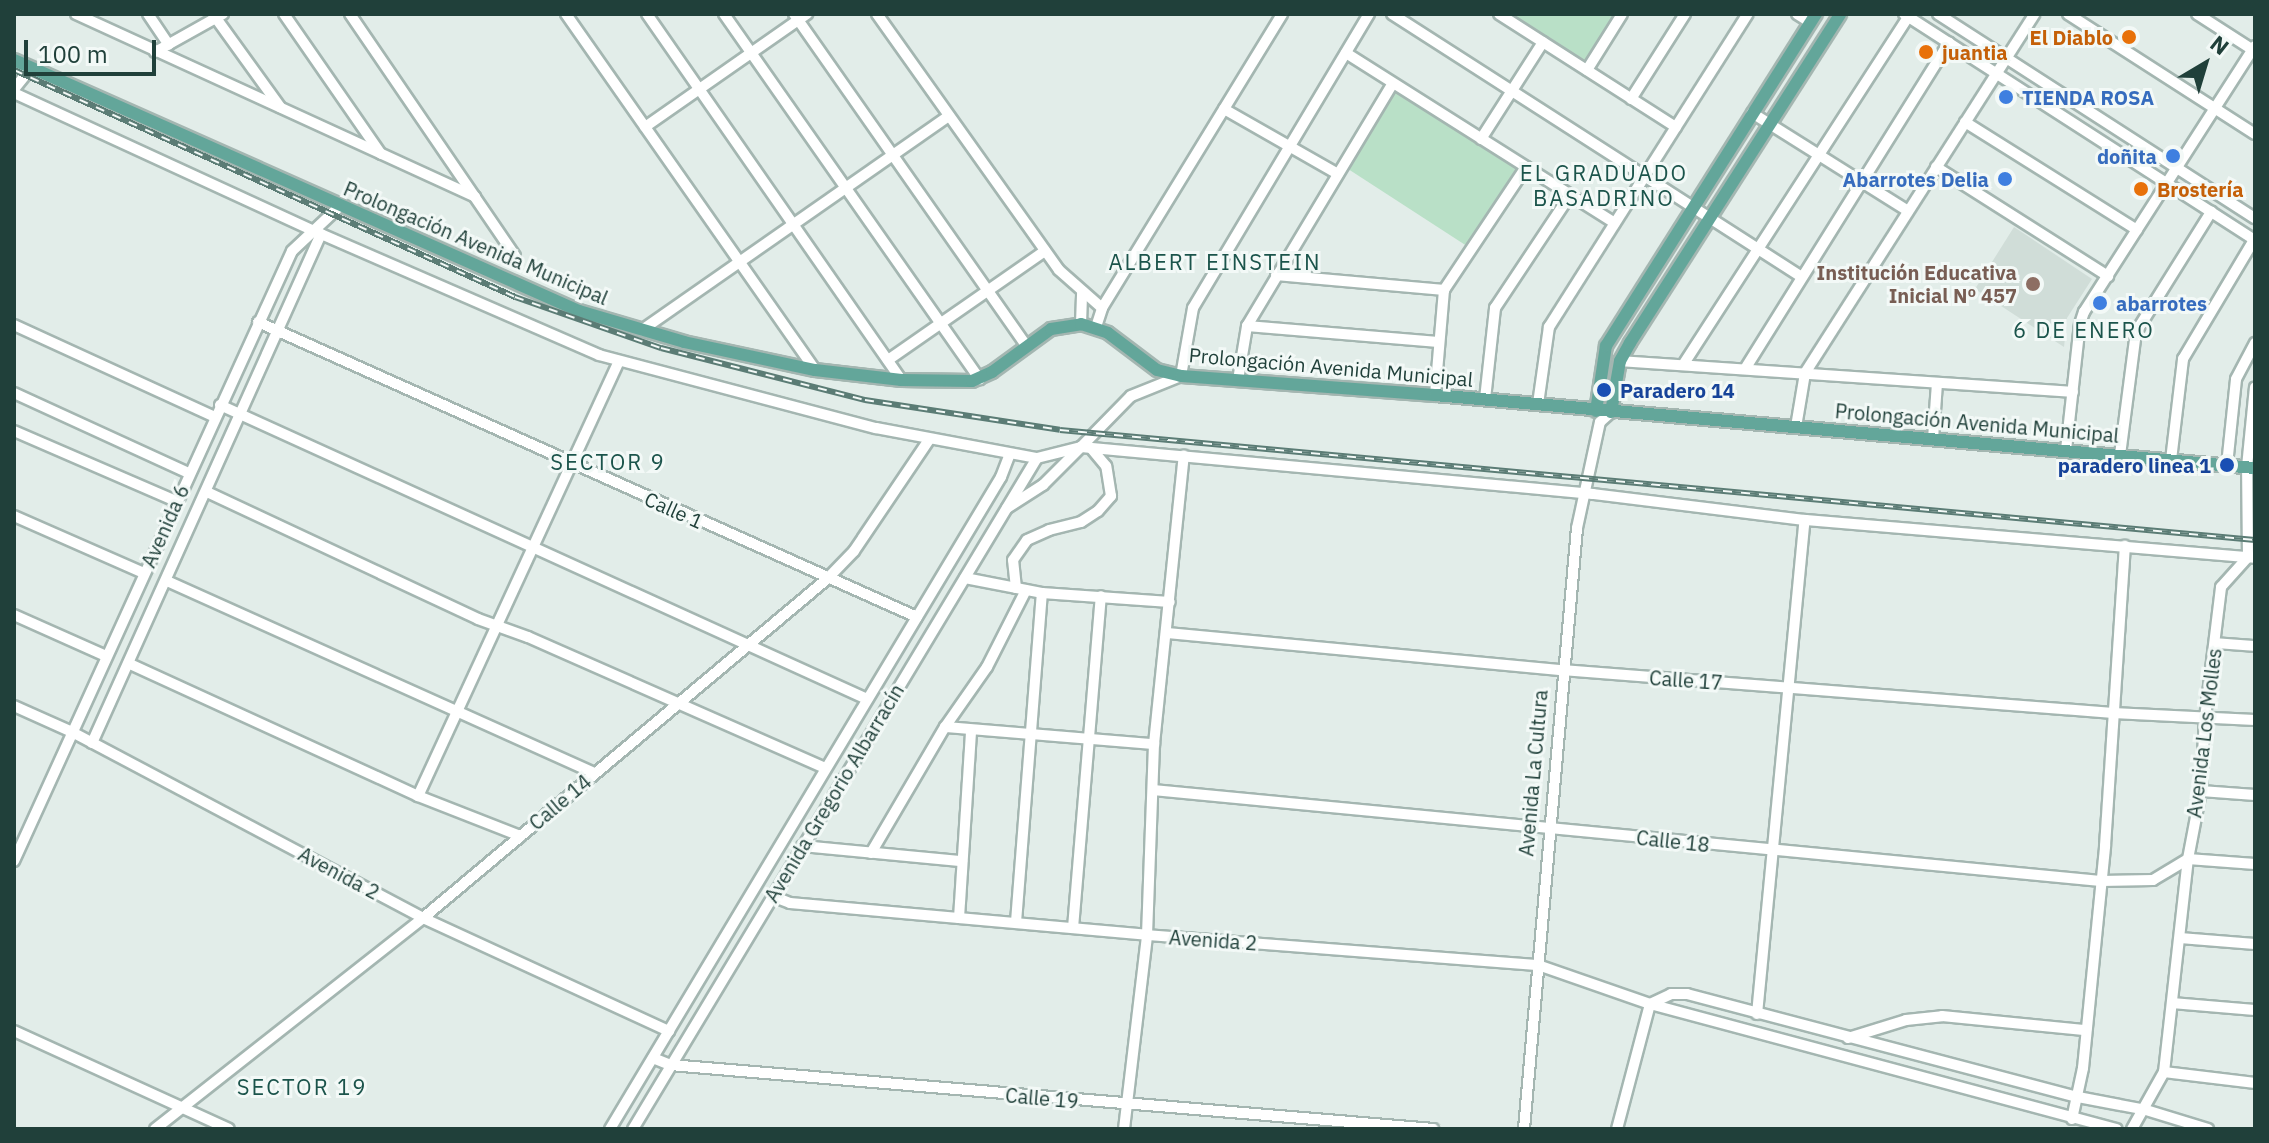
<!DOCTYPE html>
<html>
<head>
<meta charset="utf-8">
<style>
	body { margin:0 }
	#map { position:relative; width:2269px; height:1143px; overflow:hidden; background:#e2ede9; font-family:"IBM Plex Sans",sans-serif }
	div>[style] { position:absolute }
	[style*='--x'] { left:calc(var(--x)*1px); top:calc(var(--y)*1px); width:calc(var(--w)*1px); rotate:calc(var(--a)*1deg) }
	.built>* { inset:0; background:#d0ddd8 }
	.green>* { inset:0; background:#b9e0c7; transform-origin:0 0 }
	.roads { filter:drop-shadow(2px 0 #a4b6b1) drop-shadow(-2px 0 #a4b6b1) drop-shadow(0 2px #a4b6b1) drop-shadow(0 -2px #a4b6b1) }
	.minor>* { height:10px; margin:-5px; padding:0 5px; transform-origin:5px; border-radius:5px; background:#fff }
	.major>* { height:12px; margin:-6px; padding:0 6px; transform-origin:6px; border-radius:6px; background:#63a69a }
	.rail>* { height:6px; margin-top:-3px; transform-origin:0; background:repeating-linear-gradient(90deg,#f3f9f7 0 9px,#5b7c75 0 18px); box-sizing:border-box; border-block:2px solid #5b7c75 }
	.dots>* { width:22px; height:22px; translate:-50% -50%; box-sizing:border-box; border:4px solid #f3f9f7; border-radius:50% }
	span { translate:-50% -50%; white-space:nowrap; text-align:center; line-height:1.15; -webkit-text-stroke:6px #f3f9f7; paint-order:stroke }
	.food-label { font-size:20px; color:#c56008; font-weight:700 }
	.right { translate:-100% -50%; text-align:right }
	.left { translate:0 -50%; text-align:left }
	.shop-label { font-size:20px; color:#366cbe; font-weight:700 }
	.street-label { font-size:20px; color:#20403a }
	.education-label { font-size:20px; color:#785e54; font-weight:700 }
	.transit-label { font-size:20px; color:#164399; font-weight:700 }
	.neighbourhood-label { font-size:22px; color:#1b544b; letter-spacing:2px }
	.frame { position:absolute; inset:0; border:16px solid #20403a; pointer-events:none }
	.north { position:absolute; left:2165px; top:24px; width:80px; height:80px; -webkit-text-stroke:6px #f3f9f7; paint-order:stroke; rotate:38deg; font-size:22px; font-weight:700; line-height:32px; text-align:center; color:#20403a }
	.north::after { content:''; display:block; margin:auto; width:28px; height:36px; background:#20403a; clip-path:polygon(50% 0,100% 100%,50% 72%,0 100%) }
	.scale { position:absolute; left:24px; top:40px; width:132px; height:36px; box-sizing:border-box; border:4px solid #20403a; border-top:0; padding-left:10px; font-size:24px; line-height:28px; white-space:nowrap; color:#20403a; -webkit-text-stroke:6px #f3f9f7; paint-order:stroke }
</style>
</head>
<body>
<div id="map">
	<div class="built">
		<div style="clip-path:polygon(2014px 227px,2092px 279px,2067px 318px,2064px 347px,1975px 289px)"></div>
	</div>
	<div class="green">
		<div style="clip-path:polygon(1508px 14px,1617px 14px,1586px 65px)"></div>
		<div style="left:1394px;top:89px;width:148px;height:92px;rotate:33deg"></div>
	</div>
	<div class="roads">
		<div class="minor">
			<div style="--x:76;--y:14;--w:439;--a:24.6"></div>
			<div style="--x:148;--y:14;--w:37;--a:56"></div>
			<div style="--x:213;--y:14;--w:115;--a:54.2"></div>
			<div style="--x:284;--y:14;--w:170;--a:55.3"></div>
			<div style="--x:350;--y:14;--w:293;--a:55.7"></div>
			<div style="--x:566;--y:14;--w:434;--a:55"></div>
			<div style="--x:647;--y:14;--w:446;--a:55.2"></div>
			<div style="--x:724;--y:14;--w:446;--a:55"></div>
			<div style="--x:794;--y:14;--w:404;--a:55"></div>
			<div style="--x:877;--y:14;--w:314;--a:54.6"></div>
			<div style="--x:1059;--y:270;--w:57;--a:41.5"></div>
			<div style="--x:1392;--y:14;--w:486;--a:32.7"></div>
			<div style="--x:1499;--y:14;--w:210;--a:32.6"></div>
			<div style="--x:1797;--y:14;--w:15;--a:32"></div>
			<div style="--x:1904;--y:14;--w:417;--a:32.8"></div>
			<div style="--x:1938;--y:14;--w:377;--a:32.8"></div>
			<div style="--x:2068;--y:14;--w:222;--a:32.7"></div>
			<div style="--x:2197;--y:14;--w:67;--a:32.7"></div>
			<div style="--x:155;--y:52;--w:78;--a:-29.2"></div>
			<div style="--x:1346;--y:53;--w:318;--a:32.3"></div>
			<div style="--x:1587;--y:70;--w:66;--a:-58"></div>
			<div style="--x:14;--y:89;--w:27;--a:-51"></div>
			<div style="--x:14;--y:93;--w:338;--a:24.7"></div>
			<div style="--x:321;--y:234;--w:303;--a:23.5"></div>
			<div style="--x:599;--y:355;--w:286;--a:14.8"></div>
			<div style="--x:876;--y:428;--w:164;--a:10.6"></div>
			<div style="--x:1037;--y:458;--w:45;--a:-14"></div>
			<div style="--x:1081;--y:447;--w:71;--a:-45.6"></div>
			<div style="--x:1131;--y:396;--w:54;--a:-21.8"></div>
			<div style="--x:1181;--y:376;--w:69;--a:-80"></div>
			<div style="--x:1193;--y:308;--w:343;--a:-59.1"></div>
			<div style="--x:1631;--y:99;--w:101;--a:-57.6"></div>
			<div style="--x:1224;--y:109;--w:131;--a:29.7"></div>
			<div style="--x:1752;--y:113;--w:184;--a:32.1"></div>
			<div style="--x:1965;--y:122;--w:203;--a:32.1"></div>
			<div style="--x:645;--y:127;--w:198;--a:-34.9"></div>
			<div style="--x:1481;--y:139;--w:115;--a:-57.4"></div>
			<div style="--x:1936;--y:167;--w:204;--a:32.4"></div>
			<div style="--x:1276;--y:275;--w:169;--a:5.1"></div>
			<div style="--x:258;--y:322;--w:722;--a:24.12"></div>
			<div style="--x:1081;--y:324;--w:33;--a:-88"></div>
			<div style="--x:14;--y:325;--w:221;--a:24.6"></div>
			<div style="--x:1247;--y:326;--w:192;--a:4.8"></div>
			<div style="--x:1096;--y:327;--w:20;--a:-72"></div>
			<div style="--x:1102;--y:308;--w:345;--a:-58.5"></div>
			<div style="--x:642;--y:330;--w:374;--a:-34.9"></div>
			<div style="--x:888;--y:360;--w:191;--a:-34.8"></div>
			<div style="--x:1620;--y:361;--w:454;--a:3.9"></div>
			<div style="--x:1683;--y:365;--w:414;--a:-57.1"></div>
			<div style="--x:1745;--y:369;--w:385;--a:-58"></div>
			<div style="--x:1238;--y:380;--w:55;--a:-80.5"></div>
			<div style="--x:1247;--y:326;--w:283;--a:-59"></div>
			<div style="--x:14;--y:393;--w:192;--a:24.6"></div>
			<div style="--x:1435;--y:395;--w:105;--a:-85.1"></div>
			<div style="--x:1444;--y:290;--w:148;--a:-56.3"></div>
			<div style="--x:1485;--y:399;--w:92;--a:-83.7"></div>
			<div style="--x:1495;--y:308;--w:136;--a:-56.4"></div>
			<div style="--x:1538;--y:404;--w:78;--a:-81.9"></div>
			<div style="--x:1549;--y:327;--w:371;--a:-57.6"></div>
			<div style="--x:220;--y:405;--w:711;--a:24.44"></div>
			<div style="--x:1796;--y:427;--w:55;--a:-80.5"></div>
			<div style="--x:1805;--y:373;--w:426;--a:-57.4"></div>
			<div style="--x:14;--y:431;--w:176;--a:23.4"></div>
			<div style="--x:1933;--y:439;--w:56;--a:-85.9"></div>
			<div style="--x:2066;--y:450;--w:127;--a:-83.7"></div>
			<div style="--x:2080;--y:324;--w:13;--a:-72"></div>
			<div style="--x:2084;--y:312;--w:316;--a:-57.3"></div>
			<div style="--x:2120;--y:455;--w:124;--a:-82.6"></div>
			<div style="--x:2136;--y:332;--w:142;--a:-58"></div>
			<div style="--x:2171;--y:460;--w:102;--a:-83.2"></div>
			<div style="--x:2183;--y:359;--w:139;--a:-59.2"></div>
			<div style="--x:2227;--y:465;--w:86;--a:-84"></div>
			<div style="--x:2236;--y:379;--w:41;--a:-62.2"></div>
			<div style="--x:207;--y:492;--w:299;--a:25.1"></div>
			<div style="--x:478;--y:619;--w:53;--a:19.8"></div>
			<div style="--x:528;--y:637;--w:325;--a:23.8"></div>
			<div style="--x:1007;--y:508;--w:43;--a:-32.6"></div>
			<div style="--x:1043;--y:485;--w:54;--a:-45"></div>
			<div style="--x:1081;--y:447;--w:514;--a:5.24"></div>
			<div style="--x:1593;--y:494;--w:214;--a:7"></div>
			<div style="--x:1805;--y:520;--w:452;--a:4.8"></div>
			<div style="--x:14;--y:516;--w:142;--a:23.7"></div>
			<div style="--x:965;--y:578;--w:78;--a:11"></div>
			<div style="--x:1042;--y:593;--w:128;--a:4"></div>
			<div style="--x:167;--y:581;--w:468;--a:24.2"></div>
			<div style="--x:1016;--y:588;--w:28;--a:-96"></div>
			<div style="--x:1013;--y:560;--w:24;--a:-55"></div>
			<div style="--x:1027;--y:540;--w:24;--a:-24"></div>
			<div style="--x:1049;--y:530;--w:33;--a:-14"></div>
			<div style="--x:1081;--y:522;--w:20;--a:-33"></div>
			<div style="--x:1098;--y:511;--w:20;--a:-49"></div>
			<div style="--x:1111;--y:496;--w:30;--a:-99"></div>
			<div style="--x:1106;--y:466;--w:23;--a:-130"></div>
			<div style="--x:14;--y:615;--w:101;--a:24"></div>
			<div style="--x:1167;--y:633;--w:397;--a:5.4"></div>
			<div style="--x:1562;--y:670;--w:553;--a:4.46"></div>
			<div style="--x:2113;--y:713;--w:142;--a:2.8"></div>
			<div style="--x:2215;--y:643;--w:40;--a:4.3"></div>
			<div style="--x:130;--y:664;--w:317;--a:24.6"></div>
			<div style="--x:418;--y:796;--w:110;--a:21.4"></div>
			<div style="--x:14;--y:706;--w:64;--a:24.1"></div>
			<div style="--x:72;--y:732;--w:397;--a:27.9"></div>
			<div style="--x:423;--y:918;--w:271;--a:24.7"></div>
			<div style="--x:945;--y:727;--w:210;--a:4.7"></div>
			<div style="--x:92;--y:743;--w:558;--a:-65.78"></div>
			<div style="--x:1153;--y:790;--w:952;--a:5.48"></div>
			<div style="--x:2101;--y:881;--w:52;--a:-1.1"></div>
			<div style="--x:2153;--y:880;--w:41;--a:-31"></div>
			<div style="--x:2188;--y:859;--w:67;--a:4.3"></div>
			<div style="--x:2201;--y:791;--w:54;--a:4.2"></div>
			<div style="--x:418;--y:796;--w:479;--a:-65.2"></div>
			<div style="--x:802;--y:846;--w:161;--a:5.4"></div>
			<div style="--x:871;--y:853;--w:146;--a:-59.6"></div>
			<div style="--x:945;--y:727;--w:73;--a:-55"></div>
			<div style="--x:987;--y:667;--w:86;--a:-63.1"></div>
			<div style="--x:14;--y:861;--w:670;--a:-65.5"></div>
			<div style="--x:292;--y:251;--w:64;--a:-43.1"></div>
			<div style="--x:772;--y:896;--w:19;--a:21"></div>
			<div style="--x:790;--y:903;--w:358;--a:5.1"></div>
			<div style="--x:1147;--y:935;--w:392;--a:4.4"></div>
			<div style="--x:1538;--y:965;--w:119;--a:19.2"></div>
			<div style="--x:1650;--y:1004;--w:483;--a:15"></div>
			<div style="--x:959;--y:918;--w:188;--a:-86.3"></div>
			<div style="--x:1016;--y:922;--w:330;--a:-85.5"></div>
			<div style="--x:1073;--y:928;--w:333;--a:-85.2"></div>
			<div style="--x:2180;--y:938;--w:75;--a:4.6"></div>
			<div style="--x:2172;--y:1003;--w:83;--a:4.8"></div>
			<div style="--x:1650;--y:1004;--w:23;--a:-25"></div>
			<div style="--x:1671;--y:994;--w:16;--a:0"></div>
			<div style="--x:1687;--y:994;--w:404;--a:14.8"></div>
			<div style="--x:2078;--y:1097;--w:69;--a:10.8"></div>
			<div style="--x:2146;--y:1110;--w:65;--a:17"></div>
			<div style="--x:1757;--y:1014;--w:496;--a:-84.5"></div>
			<div style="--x:14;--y:1031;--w:236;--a:24.5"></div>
			<div style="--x:1848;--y:1038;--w:61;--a:-17.2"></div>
			<div style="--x:1906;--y:1020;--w:36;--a:-6"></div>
			<div style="--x:1942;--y:1016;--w:145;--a:5.6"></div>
			<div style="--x:653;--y:1058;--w:18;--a:22"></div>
			<div style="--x:670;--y:1065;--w:766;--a:4.79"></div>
			<div style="--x:2164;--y:1072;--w:92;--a:6.9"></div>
			<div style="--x:2072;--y:1119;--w:52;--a:-77.8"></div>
			<div style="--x:2083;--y:1068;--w:223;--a:-84.3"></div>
			<div style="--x:2105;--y:846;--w:301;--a:-86.2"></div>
			<div style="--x:155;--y:1129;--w:341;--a:-38.2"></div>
			<div style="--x:423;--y:918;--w:527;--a:-40"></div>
			<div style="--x:827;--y:579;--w:39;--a:-46"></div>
			<div style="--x:854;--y:551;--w:134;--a:-56"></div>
			<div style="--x:610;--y:1129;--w:760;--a:-59.05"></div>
			<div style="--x:1001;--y:477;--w:22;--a:-69"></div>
			<div style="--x:633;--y:1129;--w:783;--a:-58.95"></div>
			<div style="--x:1124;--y:1129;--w:195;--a:-83.2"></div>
			<div style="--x:1147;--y:935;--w:191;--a:-87.9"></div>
			<div style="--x:1154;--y:744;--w:290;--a:-84.1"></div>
			<div style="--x:1524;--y:1129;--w:603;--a:-84.96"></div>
			<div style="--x:1577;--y:528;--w:108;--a:-77.8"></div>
			<div style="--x:1600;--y:422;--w:15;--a:-42"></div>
			<div style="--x:1617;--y:1129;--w:129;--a:-75.2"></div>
			<div style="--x:2132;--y:1129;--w:65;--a:-60.7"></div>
			<div style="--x:2164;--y:1072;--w:214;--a:-83.6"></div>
			<div style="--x:2188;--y:859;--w:69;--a:-79.2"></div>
			<div style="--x:2201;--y:791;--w:73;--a:-86.9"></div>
			<div style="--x:2205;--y:718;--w:132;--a:-83"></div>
			<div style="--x:2221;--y:587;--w:40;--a:-48"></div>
			<div style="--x:2248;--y:557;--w:90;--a:-90.6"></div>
			<div style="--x:2247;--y:467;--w:80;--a:-84.3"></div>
		</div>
		<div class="major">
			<div style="--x:14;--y:60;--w:618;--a:23.95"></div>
			<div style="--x:579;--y:311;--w:109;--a:16.4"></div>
			<div style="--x:684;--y:342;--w:134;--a:12.1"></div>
			<div style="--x:815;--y:370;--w:87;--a:6.6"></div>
			<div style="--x:901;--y:380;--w:71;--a:0.8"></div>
			<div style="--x:972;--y:381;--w:22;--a:-24"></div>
			<div style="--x:992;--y:372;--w:73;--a:-36.1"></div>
			<div style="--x:1051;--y:329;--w:30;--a:-9"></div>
			<div style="--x:1081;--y:324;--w:28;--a:18"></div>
			<div style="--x:1108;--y:333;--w:61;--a:37.1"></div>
			<div style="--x:1157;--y:370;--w:25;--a:14"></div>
			<div style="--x:1181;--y:376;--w:255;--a:4.3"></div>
			<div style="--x:1435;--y:395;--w:823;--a:5.09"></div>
			<div style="--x:1596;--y:411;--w:66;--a:-81.3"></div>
			<div style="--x:1606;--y:346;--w:393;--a:-57.7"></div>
			<div style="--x:1611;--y:412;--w:52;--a:-80"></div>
			<div style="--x:1620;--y:361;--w:21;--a:-61"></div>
			<div style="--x:1630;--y:343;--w:390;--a:-57.4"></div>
		</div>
	</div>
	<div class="rail">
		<div style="--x:14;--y:70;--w:550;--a:24.37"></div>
		<div style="--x:515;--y:297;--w:155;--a:19.3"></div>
		<div style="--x:661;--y:348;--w:211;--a:14.3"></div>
		<div style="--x:865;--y:400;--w:197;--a:8.7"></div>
		<div style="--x:1060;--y:430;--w:1200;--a:5.26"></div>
	</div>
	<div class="dots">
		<div style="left:2129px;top:37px;background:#e8710a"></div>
		<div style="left:1926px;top:52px;background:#e8710a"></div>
		<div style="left:2006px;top:97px;background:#3f7fe0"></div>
		<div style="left:2173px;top:156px;background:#3f7fe0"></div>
		<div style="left:2005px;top:179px;background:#3f7fe0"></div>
		<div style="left:2141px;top:189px;background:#e8710a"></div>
		<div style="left:2033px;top:284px;background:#8d6e63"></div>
		<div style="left:2100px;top:303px;background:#3f7fe0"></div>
		<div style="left:1604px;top:390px;background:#1a4fb4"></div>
		<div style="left:2227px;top:465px;background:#1a4fb4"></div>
	</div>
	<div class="food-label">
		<span class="right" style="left:2113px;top:37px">El Diablo</span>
		<span class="left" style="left:1942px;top:52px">juantia</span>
		<span class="left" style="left:2157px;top:189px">Brostería</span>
	</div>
	<div class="shop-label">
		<span class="left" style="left:2022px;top:97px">TIENDA ROSA</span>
		<span class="right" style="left:2157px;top:156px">doñita</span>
		<span class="right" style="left:1989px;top:179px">Abarrotes Delia</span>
		<span class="left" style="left:2116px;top:303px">abarrotes</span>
	</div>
	<div class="street-label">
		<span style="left:476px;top:243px;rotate:23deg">Prolongación Avenida Municipal</span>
		<span style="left:1331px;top:367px;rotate:5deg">Prolongación Avenida Municipal</span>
		<span style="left:1977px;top:423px;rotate:5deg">Prolongación Avenida Municipal</span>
		<span style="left:674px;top:510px;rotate:24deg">Calle 1</span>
		<span style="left:165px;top:526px;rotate:-66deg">Avenida 6</span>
		<span style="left:1686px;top:680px;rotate:4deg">Calle 17</span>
		<span style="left:2204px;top:733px;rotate:-83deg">Avenida Los Molles</span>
		<span style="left:1533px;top:773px;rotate:-85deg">Avenida La Cultura</span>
		<span style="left:834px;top:793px;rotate:-59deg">Avenida Gregorio Albarracín</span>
		<span style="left:560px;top:802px;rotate:-40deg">Calle 14</span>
		<span style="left:1673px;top:841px;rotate:6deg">Calle 18</span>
		<span style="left:339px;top:873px;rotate:28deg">Avenida 2</span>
		<span style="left:1213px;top:940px;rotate:4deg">Avenida 2</span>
		<span style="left:1042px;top:1098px;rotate:5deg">Calle 19</span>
	</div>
	<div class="education-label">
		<span class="right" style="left:2017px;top:284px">Institución Educativa<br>Inicial Nº 457</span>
	</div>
	<div class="transit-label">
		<span class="left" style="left:1620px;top:390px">Paradero 14</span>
		<span class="right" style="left:2211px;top:465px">paradero linea 1</span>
	</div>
	<div class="neighbourhood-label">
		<span style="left:1604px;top:185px">EL GRADUADO<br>BASADRINO</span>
		<span style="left:1215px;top:262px">ALBERT EINSTEIN</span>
		<span style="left:2084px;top:330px">6 DE ENERO</span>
		<span style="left:608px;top:462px">SECTOR 9</span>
		<span style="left:302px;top:1087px">SECTOR 19</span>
	</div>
	<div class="frame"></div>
	<div class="north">N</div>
	<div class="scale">100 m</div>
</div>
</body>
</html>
